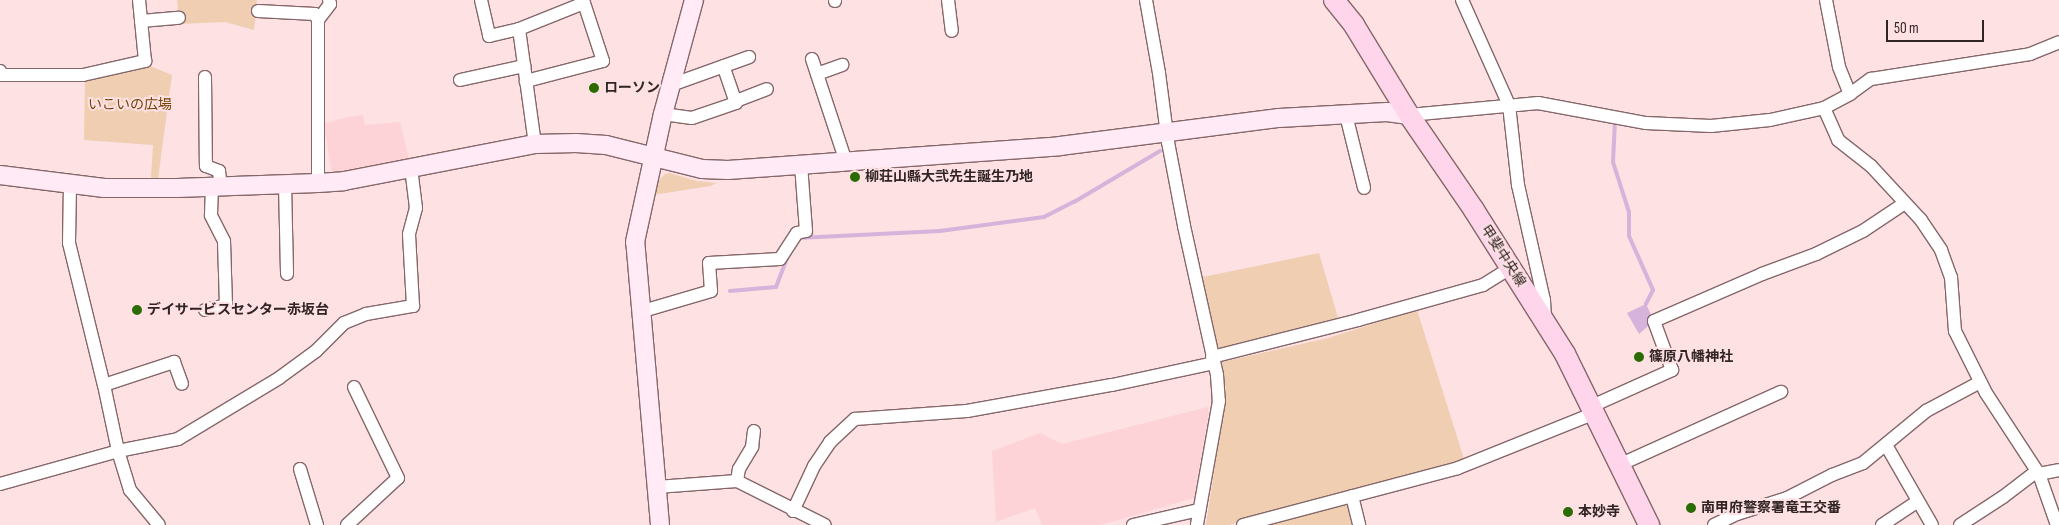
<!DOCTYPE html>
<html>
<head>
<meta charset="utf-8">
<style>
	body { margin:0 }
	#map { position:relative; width:2059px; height:525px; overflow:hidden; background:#fde1e3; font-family:"Sofia Sans Condensed","Noto Sans JP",sans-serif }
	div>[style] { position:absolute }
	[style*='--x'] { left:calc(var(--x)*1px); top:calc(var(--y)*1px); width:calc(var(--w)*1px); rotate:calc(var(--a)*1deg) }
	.built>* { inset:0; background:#fed3d7 }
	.green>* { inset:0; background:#efceb1 }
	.water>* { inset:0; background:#d5b3db }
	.stream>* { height:4px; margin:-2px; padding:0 2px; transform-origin:2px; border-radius:2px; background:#d5b3db }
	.roads { filter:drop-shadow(1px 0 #85676a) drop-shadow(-1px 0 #85676a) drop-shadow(0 1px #85676a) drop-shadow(0 -1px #85676a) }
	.street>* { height:12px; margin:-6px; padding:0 6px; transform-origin:6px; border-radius:6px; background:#fff }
	.secondary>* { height:18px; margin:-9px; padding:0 9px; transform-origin:9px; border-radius:9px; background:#ffeaf5 }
	.primary>* { height:20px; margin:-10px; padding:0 10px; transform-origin:10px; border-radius:10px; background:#ffd5eb }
	.dots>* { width:14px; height:14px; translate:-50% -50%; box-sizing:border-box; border:2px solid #fde1e3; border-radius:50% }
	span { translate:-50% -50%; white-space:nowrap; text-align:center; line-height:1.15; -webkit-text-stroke:4px #fde1e3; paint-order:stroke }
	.poi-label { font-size:14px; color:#312425; font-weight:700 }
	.left { translate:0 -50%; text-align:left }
	.park-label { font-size:14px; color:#744204 }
	.street-label { font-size:14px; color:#312425 }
	.scale { position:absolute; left:1886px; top:20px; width:98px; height:22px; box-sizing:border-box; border:2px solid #312425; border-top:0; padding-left:6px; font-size:15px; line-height:18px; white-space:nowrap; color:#312425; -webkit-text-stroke:4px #fde1e3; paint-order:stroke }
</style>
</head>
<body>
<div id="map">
	<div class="built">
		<div style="clip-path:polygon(363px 115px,365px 125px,400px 122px,411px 168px,332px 175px,324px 124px,347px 117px)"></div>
		<div style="clip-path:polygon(1208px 407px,1209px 412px,1194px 498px,1101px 525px,1042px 525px,1035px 508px,996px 522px,992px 451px,1040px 433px,1062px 444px)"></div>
	</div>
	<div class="green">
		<div style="clip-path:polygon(177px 0,257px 0,254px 30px,225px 22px,180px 24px)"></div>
		<div style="clip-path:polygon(145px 64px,172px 75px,158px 179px,151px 177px,153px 145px,84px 140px,85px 77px)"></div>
		<div style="clip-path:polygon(669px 173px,697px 181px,717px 183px,710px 186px,653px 195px,657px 182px,665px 174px)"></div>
		<div style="clip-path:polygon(1319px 253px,1338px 318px,1217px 351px,1203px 277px)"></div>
		<div style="clip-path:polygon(1417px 310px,1464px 459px,1229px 525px,1206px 525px,1226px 393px,1222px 362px,1328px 338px)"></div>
		<div style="clip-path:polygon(1350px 498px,1357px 525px,1249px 525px)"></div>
	</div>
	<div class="water">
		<div style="clip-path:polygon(1646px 304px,1654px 321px,1639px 334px,1627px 313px)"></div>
	</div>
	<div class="stream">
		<div style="--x:1615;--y:120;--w:42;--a:92.7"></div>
		<div style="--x:1613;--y:162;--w:52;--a:72.3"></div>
		<div style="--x:1629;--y:212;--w:24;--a:90"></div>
		<div style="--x:1629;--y:236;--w:59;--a:66"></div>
		<div style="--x:1653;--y:290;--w:16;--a:117"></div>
		<div style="--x:798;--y:238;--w:142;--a:-2.8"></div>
		<div style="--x:940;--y:231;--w:105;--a:-7.7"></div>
		<div style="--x:1044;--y:217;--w:34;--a:-27"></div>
		<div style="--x:1074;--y:202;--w:100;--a:-30.7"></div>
		<div style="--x:730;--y:291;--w:46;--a:-5"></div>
		<div style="--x:776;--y:287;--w:31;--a:-69"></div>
	</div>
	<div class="roads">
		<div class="street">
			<div style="--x:481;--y:0;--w:37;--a:77"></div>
			<div style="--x:489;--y:36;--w:31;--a:-13"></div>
			<div style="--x:519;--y:29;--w:70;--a:-21.8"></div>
			<div style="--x:584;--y:3;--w:61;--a:71.9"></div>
			<div style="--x:603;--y:61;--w:80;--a:165.4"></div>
			<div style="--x:835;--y:0;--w:1;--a:90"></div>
			<div style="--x:948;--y:0;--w:31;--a:83"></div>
			<div style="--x:1146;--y:0;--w:74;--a:79.9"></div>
			<div style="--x:1159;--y:73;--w:70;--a:82.6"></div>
			<div style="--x:1168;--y:142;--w:86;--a:79.2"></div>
			<div style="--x:1184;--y:226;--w:153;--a:77.5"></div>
			<div style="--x:1217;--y:375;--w:26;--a:86"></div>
			<div style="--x:1219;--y:401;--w:126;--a:100.1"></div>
			<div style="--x:1462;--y:0;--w:115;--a:65.9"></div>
			<div style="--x:1509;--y:105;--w:81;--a:83.6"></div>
			<div style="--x:1518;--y:185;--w:118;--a:77.3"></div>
			<div style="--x:1544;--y:300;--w:19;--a:87"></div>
			<div style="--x:1826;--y:0;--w:68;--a:79"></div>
			<div style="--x:1839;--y:67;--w:29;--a:68"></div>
			<div style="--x:258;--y:11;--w:57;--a:3"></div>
			<div style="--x:315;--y:14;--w:7;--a:63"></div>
			<div style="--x:141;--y:21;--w:38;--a:-5"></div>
			<div style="--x:519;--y:29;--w:116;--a:82.1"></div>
			<div style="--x:812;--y:59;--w:108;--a:71.7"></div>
			<div style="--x:0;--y:71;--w:4;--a:76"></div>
			<div style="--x:1;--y:75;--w:82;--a:0"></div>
			<div style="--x:83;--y:75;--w:64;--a:-12.7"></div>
			<div style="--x:145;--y:61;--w:61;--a:-95.6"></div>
			<div style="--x:817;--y:74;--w:27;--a:-20"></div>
			<div style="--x:205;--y:77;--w:89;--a:89.4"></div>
			<div style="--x:206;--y:166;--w:14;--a:21"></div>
			<div style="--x:219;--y:171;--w:16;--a:83"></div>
			<div style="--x:460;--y:80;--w:66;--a:-12.3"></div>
			<div style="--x:671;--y:85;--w:83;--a:-19.7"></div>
			<div style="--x:736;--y:101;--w:33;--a:-21"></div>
			<div style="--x:1824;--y:108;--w:35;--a:66"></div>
			<div style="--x:1838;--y:140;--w:42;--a:38.2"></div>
			<div style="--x:1871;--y:166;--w:74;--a:47.2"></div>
			<div style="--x:1921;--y:220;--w:36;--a:56"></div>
			<div style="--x:1941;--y:250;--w:29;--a:70"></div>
			<div style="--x:1951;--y:277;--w:54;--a:85.8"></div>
			<div style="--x:1955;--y:331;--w:69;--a:63.4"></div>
			<div style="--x:1986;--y:393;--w:97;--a:56.8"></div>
			<div style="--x:2039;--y:474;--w:54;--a:70.6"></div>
			<div style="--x:663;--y:114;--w:29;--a:8"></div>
			<div style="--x:692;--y:118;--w:46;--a:-18.8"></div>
			<div style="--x:736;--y:103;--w:39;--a:-109"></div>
			<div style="--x:1346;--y:115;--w:75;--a:76.1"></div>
			<div style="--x:1409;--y:115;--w:130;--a:-5.3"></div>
			<div style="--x:1538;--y:103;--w:110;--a:10.5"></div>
			<div style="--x:1646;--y:123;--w:65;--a:2.6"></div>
			<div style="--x:1711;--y:126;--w:59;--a:-5.8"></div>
			<div style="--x:1770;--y:120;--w:55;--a:-12.5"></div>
			<div style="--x:1824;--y:108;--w:30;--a:-28"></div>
			<div style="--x:1850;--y:94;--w:26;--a:-36"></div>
			<div style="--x:1871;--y:79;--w:161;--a:-8.9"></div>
			<div style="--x:2030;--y:54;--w:31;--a:-22"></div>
			<div style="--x:318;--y:183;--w:163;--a:-90"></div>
			<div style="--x:318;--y:20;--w:20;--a:-53"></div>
			<div style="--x:330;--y:4;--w:4;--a:-104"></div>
			<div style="--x:285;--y:184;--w:90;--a:88.7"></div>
			<div style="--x:70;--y:185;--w:58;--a:91"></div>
			<div style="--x:69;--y:243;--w:146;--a:76.2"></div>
			<div style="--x:104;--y:385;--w:67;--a:78"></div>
			<div style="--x:118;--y:451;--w:41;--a:72.9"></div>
			<div style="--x:130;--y:490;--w:45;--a:50.4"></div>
			<div style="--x:205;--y:310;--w:22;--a:-13"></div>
			<div style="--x:226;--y:305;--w:64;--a:-91.8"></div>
			<div style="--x:224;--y:241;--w:29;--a:-117"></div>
			<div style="--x:211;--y:215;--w:28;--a:-88"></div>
			<div style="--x:643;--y:311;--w:71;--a:-16.4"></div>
			<div style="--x:711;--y:291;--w:28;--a:-94"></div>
			<div style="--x:709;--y:263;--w:71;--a:-3.2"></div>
			<div style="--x:780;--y:259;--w:31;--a:-57"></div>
			<div style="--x:797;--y:233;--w:9;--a:-13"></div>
			<div style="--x:806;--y:231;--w:66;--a:-94.3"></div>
			<div style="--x:1212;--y:357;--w:151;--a:-14.2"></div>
			<div style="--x:1358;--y:320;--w:130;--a:-15.6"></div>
			<div style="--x:1483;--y:285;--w:32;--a:-32"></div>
			<div style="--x:104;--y:385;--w:74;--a:-18.2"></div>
			<div style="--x:174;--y:362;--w:23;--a:70"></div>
			<div style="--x:1592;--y:406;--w:88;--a:-24.2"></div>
			<div style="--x:1672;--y:370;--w:52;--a:-110.2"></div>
			<div style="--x:1654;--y:321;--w:118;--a:-23.5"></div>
			<div style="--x:1762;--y:274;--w:58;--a:-20.3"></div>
			<div style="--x:1816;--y:254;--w:52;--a:-26.1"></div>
			<div style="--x:1863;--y:231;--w:50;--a:-33.7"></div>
			<div style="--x:1886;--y:445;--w:92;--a:60.1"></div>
			<div style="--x:1619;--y:465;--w:178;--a:-24.3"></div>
			<div style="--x:300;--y:469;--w:59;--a:73.1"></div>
			<div style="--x:2039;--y:474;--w:20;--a:-11"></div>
			<div style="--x:737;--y:481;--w:12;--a:-81"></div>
			<div style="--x:739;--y:469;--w:26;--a:-59"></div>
			<div style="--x:752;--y:447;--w:16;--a:-83"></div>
			<div style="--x:0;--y:484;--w:123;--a:-15.6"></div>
			<div style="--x:118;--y:451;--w:61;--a:-11.3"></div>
			<div style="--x:178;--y:439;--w:118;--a:-31.1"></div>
			<div style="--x:279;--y:378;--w:46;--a:-36.1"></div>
			<div style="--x:316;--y:351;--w:40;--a:-45"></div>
			<div style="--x:344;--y:323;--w:24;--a:-22"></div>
			<div style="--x:366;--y:314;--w:48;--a:-9.7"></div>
			<div style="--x:413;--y:306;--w:72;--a:-93.2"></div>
			<div style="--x:409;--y:234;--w:27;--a:-75"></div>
			<div style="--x:416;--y:208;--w:40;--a:-97.1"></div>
			<div style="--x:657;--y:487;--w:80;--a:-4.3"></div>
			<div style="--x:737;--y:481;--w:98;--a:26.6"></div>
			<div style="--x:1352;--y:496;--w:30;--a:76"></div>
			<div style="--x:793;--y:511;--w:50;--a:-65"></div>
			<div style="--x:814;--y:466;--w:29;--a:-56"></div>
			<div style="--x:830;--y:442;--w:34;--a:-43"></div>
			<div style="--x:855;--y:419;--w:112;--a:-4.1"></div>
			<div style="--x:967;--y:411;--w:147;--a:-10.2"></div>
			<div style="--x:1112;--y:385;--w:104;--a:-12.2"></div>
			<div style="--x:347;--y:525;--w:69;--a:-42.7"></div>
			<div style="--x:398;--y:478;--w:101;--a:-115.8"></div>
			<div style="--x:1133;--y:525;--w:68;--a:-12.8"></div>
			<div style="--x:1243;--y:525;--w:222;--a:-14.8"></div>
			<div style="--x:1458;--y:468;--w:148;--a:-21.9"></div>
			<div style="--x:1714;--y:525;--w:25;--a:-26"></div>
			<div style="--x:1737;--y:514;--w:52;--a:-17.7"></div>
			<div style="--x:1787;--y:498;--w:51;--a:-27.1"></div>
			<div style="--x:1832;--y:475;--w:33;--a:-21"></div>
			<div style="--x:1863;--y:463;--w:82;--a:-39.5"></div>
			<div style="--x:1926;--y:411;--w:61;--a:-28.2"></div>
			<div style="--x:1882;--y:525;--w:43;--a:-33.7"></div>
			<div style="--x:1960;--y:525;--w:51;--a:-33.1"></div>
			<div style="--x:2003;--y:497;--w:43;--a:-37.4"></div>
		</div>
		<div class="secondary">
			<div style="--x:0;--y:175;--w:105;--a:7.1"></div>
			<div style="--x:104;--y:188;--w:73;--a:0"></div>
			<div style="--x:177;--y:188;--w:141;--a:-2"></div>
			<div style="--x:318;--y:183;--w:26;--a:-4"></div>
			<div style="--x:344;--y:181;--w:195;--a:-11"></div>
			<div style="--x:535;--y:144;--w:41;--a:-1.4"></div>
			<div style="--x:576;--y:143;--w:30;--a:4"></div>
			<div style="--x:606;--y:145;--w:99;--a:14"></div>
			<div style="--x:702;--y:169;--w:26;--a:2"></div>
			<div style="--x:728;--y:170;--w:333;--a:-4.1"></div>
			<div style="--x:1060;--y:146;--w:221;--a:-7.3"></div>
			<div style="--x:1279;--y:118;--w:108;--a:-3.2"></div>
			<div style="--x:1387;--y:112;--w:22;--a:8"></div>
			<div style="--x:660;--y:525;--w:284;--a:-95"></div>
			<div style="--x:635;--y:242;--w:131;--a:-77.7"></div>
			<div style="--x:663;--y:114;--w:118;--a:-74.8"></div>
		</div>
		<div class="primary">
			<div style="--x:1334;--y:0;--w:32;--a:51"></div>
			<div style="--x:1354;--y:25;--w:105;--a:58.6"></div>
			<div style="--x:1409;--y:115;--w:115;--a:55.6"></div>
			<div style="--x:1474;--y:210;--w:170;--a:57.7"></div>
			<div style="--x:1565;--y:354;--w:191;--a:63.8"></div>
		</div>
	</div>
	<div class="dots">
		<div style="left:594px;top:88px;background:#2a6c03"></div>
		<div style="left:855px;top:177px;background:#2a6c03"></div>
		<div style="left:137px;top:310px;background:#2a6c03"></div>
		<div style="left:1639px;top:357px;background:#2a6c03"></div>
		<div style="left:1691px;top:508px;background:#2a6c03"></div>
		<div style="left:1568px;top:512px;background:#2a6c03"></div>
	</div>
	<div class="poi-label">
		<span class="left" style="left:604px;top:88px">ローソン</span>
		<span class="left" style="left:865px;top:177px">柳荘山縣大弐先生誕生乃地</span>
		<span class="left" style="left:147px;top:310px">デイサービスセンター赤坂台</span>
		<span class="left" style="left:1649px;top:357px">篠原八幡神社</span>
		<span class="left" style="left:1701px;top:508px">南甲府警察署竜王交番</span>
		<span class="left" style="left:1578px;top:512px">本妙寺</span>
	</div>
	<div class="park-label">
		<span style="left:130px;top:105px">いこいの広場</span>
	</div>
	<div class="street-label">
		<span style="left:1503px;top:256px;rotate:57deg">甲斐中央線</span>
	</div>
	<div class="scale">50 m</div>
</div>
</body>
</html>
